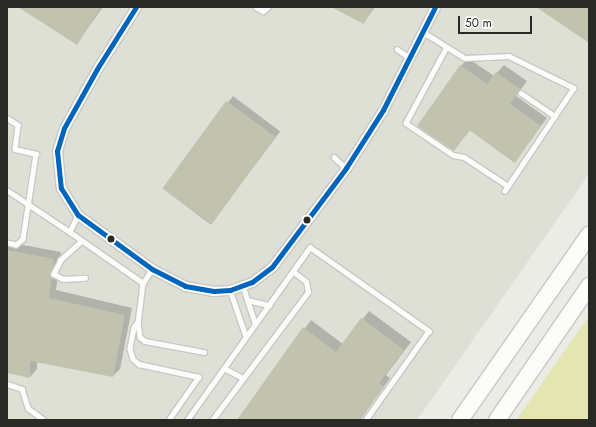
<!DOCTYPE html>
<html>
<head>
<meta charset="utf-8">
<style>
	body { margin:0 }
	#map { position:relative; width:596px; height:427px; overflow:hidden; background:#ecece7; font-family:Jost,sans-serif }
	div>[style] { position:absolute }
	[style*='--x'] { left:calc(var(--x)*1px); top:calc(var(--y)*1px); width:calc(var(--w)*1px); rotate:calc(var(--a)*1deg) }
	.built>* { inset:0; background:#dedfd5 }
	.green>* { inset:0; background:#e3e6b1 }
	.shadow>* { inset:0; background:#0003; transform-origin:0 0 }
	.building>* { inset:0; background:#c2c3af; transform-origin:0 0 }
	.roads { filter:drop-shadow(1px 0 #c8c8c5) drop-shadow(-1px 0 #c8c8c5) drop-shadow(0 1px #c8c8c5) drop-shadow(0 -1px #c8c8c5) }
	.lane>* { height:4.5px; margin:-2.25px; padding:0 2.25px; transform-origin:2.25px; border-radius:2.25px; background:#fcfcfb }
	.street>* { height:9px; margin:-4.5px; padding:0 4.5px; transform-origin:4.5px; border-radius:4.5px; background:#fcfcfb }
	.highway>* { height:16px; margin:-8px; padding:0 8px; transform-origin:8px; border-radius:8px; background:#fcfcfb }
	.bus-1>* { height:5px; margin:-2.5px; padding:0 2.5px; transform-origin:2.5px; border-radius:2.5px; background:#0065bd }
	.dots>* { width:11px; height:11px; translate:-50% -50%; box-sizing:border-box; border:2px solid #fff; border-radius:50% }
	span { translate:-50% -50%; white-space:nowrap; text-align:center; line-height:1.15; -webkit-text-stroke:3px #fff; paint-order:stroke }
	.frame { position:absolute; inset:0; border:8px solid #292a26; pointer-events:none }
	.scale { position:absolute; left:458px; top:16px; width:74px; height:18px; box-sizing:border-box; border:2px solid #292a26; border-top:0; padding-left:5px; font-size:12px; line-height:14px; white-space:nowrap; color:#292a26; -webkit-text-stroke:3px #fff; paint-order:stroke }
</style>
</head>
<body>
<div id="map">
	<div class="built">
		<div style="clip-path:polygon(7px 7px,589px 7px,589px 174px,417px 420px,7px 420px)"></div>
	</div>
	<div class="green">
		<div style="clip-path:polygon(589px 316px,589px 420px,516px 420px)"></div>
	</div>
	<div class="shadow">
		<div style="clip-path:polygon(20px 7px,103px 7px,77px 43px)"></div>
		<div style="clip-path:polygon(339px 7px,375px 7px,364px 22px)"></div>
		<div style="clip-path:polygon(468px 58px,494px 76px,504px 65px,527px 81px,516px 96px,547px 118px,515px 161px,470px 130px,454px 150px,461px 66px)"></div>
		<div style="left:233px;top:96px;width:59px;height:116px;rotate:37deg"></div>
		<div style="clip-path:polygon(7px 242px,61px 252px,56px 290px,132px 308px,120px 369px,113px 376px,37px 361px,37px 369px,30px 377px,7px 372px)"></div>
		<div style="clip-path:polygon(369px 311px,411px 342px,386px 375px,390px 378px,360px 420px,238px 420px,311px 320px,343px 344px)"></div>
	</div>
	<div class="building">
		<div style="clip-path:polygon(18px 7px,101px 7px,77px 45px)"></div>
		<div style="clip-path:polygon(331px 7px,373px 7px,364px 24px)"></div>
		<div style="clip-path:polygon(536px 7px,589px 7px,589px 43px)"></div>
		<div style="clip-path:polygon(460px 65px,487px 84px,496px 72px,520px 89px,510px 104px,541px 126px,515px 163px,469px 130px,454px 151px,417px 126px)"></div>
		<div style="left:226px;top:101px;width:61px;height:108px;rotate:36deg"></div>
		<div style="clip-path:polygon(7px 250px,54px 259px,49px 298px,125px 315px,113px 377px,30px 361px,30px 378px,7px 373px)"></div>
		<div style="clip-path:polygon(361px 318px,404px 350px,379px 383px,384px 386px,359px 420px,237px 420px,303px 327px,336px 352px)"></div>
	</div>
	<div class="roads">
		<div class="lane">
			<div style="--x:256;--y:7;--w:8;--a:30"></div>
			<div style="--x:263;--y:11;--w:6;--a:-39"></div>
			<div style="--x:423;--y:32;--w:49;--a:31.8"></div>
			<div style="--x:465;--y:58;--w:44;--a:-2.6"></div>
			<div style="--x:509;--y:56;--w:72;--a:26.2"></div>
			<div style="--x:574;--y:88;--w:124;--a:123.8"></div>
			<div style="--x:447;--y:47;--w:86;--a:118.3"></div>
			<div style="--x:406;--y:123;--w:57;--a:34.2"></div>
			<div style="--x:453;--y:155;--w:11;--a:10"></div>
			<div style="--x:464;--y:157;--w:53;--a:33.4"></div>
			<div style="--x:397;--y:49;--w:16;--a:35"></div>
			<div style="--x:521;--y:93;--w:41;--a:34.1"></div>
			<div style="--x:7;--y:118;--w:13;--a:32"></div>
			<div style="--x:18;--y:125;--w:24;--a:97"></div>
			<div style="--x:15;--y:149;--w:22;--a:13"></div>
			<div style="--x:36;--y:154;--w:86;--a:98.7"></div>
			<div style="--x:23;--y:239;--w:9;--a:139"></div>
			<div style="--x:16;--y:245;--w:9;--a:-167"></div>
			<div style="--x:334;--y:157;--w:16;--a:43"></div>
			<div style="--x:7;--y:190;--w:76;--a:33.7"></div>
			<div style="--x:78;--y:215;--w:19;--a:115"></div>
			<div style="--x:70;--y:232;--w:89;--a:34.9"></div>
			<div style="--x:143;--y:283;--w:17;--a:-57"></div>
			<div style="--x:82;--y:241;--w:28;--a:138"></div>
			<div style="--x:61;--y:260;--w:16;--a:117"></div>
			<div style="--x:54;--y:274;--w:10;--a:29"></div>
			<div style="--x:63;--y:279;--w:22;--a:-3"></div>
			<div style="--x:143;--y:283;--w:39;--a:97"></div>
			<div style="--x:138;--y:322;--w:15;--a:82"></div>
			<div style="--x:140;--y:337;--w:6;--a:39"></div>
			<div style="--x:145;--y:341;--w:60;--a:10.6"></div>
			<div style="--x:243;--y:286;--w:40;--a:72"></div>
			<div style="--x:230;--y:290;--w:49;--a:70.8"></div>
			<div style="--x:247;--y:300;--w:23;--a:13"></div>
			<div style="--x:138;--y:322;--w:7;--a:124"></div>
			<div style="--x:134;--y:328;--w:21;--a:101"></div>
			<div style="--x:130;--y:349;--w:10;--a:73"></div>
			<div style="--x:133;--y:359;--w:8;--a:40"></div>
			<div style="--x:139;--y:364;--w:61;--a:12.2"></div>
			<div style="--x:199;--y:377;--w:52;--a:124.9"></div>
			<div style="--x:224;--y:368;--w:21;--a:28"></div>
			<div style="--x:7;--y:384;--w:16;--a:18"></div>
			<div style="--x:22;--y:389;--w:20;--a:72"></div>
			<div style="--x:28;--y:408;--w:20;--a:37"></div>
			<div style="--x:187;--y:420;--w:212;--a:-54.6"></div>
			<div style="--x:310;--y:247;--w:146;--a:35.2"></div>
			<div style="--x:429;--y:331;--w:109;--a:125.3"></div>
			<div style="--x:212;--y:420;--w:160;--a:-53.1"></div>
			<div style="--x:308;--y:292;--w:10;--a:-101"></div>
			<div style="--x:306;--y:282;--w:16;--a:-142"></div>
		</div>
		<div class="street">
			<div style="--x:136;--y:7;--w:73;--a:122.2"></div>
			<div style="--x:97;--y:69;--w:68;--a:119.2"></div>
			<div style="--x:64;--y:128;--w:24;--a:107"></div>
			<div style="--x:57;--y:151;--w:37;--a:84"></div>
			<div style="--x:61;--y:188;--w:32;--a:58"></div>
			<div style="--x:78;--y:215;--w:92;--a:36.1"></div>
			<div style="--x:152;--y:269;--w:37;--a:27"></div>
			<div style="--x:185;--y:286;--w:29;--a:10"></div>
			<div style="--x:214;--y:291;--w:16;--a:-4"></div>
			<div style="--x:230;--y:290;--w:23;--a:-20"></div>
			<div style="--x:252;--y:282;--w:25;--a:-37"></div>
			<div style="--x:272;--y:267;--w:124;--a:-53.2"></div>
			<div style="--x:346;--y:168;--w:69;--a:-57.5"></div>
			<div style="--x:383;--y:110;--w:115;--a:-63.2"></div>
		</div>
		<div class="highway">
			<div style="--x:460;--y:420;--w:226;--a:-55.1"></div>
			<div style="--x:497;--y:420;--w:163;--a:-55.5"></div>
		</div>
	</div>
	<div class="bus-1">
		<div style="--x:136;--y:7;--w:73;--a:122.2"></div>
		<div style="--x:97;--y:69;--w:68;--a:119.2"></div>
		<div style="--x:64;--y:128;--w:24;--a:107"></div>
		<div style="--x:57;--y:151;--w:37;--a:84"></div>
		<div style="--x:61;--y:188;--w:32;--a:58"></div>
		<div style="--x:78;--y:215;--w:92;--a:36.1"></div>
		<div style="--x:152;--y:269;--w:37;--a:27"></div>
		<div style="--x:185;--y:286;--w:29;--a:10"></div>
		<div style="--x:214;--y:291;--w:16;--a:-4"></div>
		<div style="--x:230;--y:290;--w:23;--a:-20"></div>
		<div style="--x:252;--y:282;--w:25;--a:-37"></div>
		<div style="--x:272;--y:267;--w:124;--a:-53.2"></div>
		<div style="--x:346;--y:168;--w:69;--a:-57.5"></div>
		<div style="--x:383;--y:110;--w:115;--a:-63.2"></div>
	</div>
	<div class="dots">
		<div style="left:307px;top:220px;background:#292a26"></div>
		<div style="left:111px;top:239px;background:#292a26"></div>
	</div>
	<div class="frame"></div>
	<div class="scale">50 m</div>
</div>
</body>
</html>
